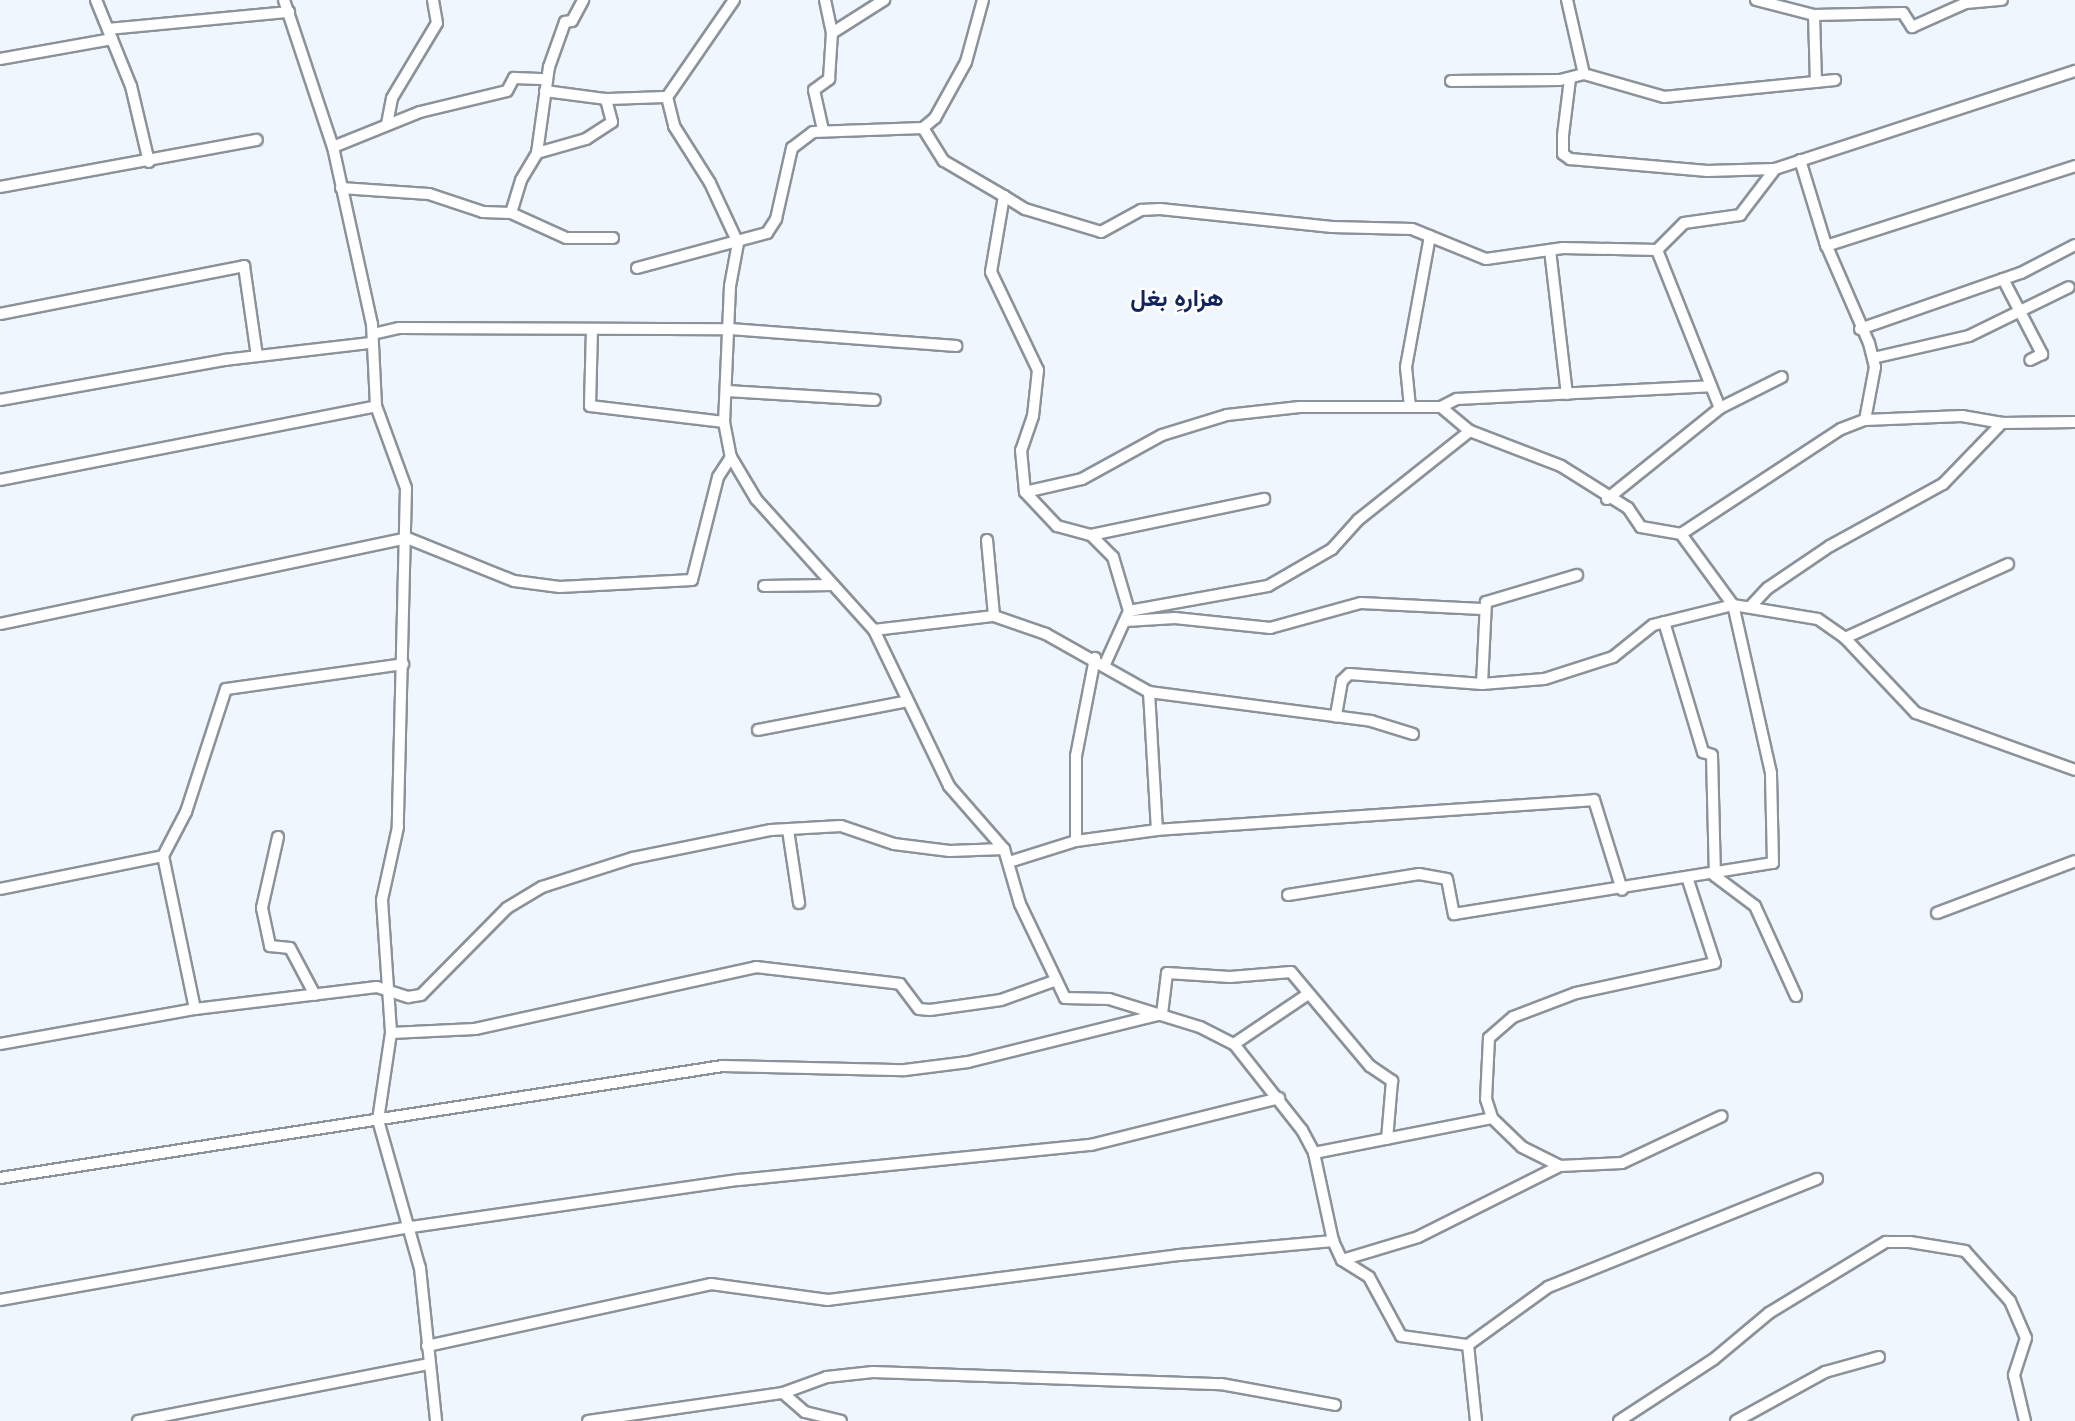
<!DOCTYPE html>
<html>
<head>
<meta charset="utf-8">
<style>
	body { margin:0 }
	#map { position:relative; width:2075px; height:1421px; overflow:hidden; background:#eff6fe; font-family:Mulish,Vazirmatn,sans-serif }
	div>[style] { position:absolute }
	[style*='--x'] { left:calc(var(--x)*1px); top:calc(var(--y)*1px); width:calc(var(--w)*1px); rotate:calc(var(--a)*1deg) }
	.roads { filter:drop-shadow(2px 0 #8c9299) drop-shadow(-2px 0 #8c9299) drop-shadow(0 2px #8c9299) drop-shadow(0 -2px #8c9299) }
	.street>* { height:10px; margin:-5px; padding:0 5px; transform-origin:5px; border-radius:5px; background:#fff }
	span { translate:-50% -50%; white-space:nowrap; text-align:center; line-height:1.15; -webkit-text-stroke:5px #fff; paint-order:stroke }
	.district-label { font-size:24px; color:#12255b; font-weight:700 }
</style>
</head>
<body>
<div id="map">
	<div class="roads">
		<div class="street">
			<div style="--x:96;--y:0;--w:93;--a:67.9"></div>
			<div style="--x:131;--y:86;--w:78;--a:76.7"></div>
			<div style="--x:284;--y:0;--w:155;--a:71.6"></div>
			<div style="--x:333;--y:147;--w:181;--a:77.6"></div>
			<div style="--x:372;--y:324;--w:82;--a:87.2"></div>
			<div style="--x:376;--y:406;--w:87;--a:69.9"></div>
			<div style="--x:406;--y:488;--w:339;--a:91.4"></div>
			<div style="--x:398;--y:827;--w:75;--a:102.4"></div>
			<div style="--x:382;--y:900;--w:133;--a:86.1"></div>
			<div style="--x:391;--y:1033;--w:88;--a:98.5"></div>
			<div style="--x:378;--y:1120;--w:154;--a:74.2"></div>
			<div style="--x:420;--y:1268;--w:154;--a:84"></div>
			<div style="--x:734;--y:0;--w:118;--a:124.6"></div>
			<div style="--x:667;--y:97;--w:30;--a:76"></div>
			<div style="--x:674;--y:126;--w:67;--a:57.7"></div>
			<div style="--x:710;--y:183;--w:66;--a:65"></div>
			<div style="--x:738;--y:243;--w:44;--a:100.5"></div>
			<div style="--x:730;--y:286;--w:136;--a:92.5"></div>
			<div style="--x:724;--y:422;--w:36;--a:79"></div>
			<div style="--x:731;--y:457;--w:49;--a:59.2"></div>
			<div style="--x:756;--y:499;--w:176;--a:48"></div>
			<div style="--x:874;--y:630;--w:173;--a:64.3"></div>
			<div style="--x:949;--y:786;--w:84;--a:48.9"></div>
			<div style="--x:1004;--y:849;--w:57;--a:73.8"></div>
			<div style="--x:1020;--y:904;--w:104;--a:64.4"></div>
			<div style="--x:1065;--y:998;--w:44;--a:1.3"></div>
			<div style="--x:1109;--y:999;--w:95;--a:17.1"></div>
			<div style="--x:1200;--y:1027;--w:38;--a:27"></div>
			<div style="--x:1234;--y:1044;--w:110;--a:51.7"></div>
			<div style="--x:1302;--y:1130;--w:26;--a:62"></div>
			<div style="--x:1314;--y:1153;--w:90;--a:77.8"></div>
			<div style="--x:1333;--y:1241;--w:21;--a:65"></div>
			<div style="--x:1342;--y:1260;--w:32;--a:32"></div>
			<div style="--x:1369;--y:1277;--w:67;--a:61.5"></div>
			<div style="--x:1401;--y:1336;--w:68;--a:7.7"></div>
			<div style="--x:1567;--y:0;--w:76;--a:77.1"></div>
			<div style="--x:1756;--y:0;--w:60;--a:14.5"></div>
			<div style="--x:1814;--y:15;--w:89;--a:-1.3"></div>
			<div style="--x:1903;--y:13;--w:17;--a:57"></div>
			<div style="--x:1912;--y:27;--w:59;--a:-24"></div>
			<div style="--x:1966;--y:3;--w:36;--a:-5"></div>
			<div style="--x:1814;--y:15;--w:67;--a:88.3"></div>
			<div style="--x:108;--y:29;--w:182;--a:-5.4"></div>
			<div style="--x:832;--y:33;--w:62;--a:-32.4"></div>
			<div style="--x:0;--y:59;--w:114;--a:-10.1"></div>
			<div style="--x:1570;--y:79;--w:56;--a:97.1"></div>
			<div style="--x:1563;--y:135;--w:19;--a:90"></div>
			<div style="--x:1563;--y:154;--w:9;--a:36"></div>
			<div style="--x:1570;--y:159;--w:138;--a:5"></div>
			<div style="--x:1707;--y:171;--w:68;--a:-1.7"></div>
			<div style="--x:1775;--y:169;--w:316;--a:-18.1"></div>
			<div style="--x:1451;--y:81;--w:109;--a:-0.5"></div>
			<div style="--x:1560;--y:80;--w:25;--a:-14"></div>
			<div style="--x:1584;--y:74;--w:83;--a:16"></div>
			<div style="--x:1664;--y:97;--w:172;--a:-5.7"></div>
			<div style="--x:545;--y:91;--w:62;--a:7.5"></div>
			<div style="--x:387;--y:124;--w:26;--a:-79"></div>
			<div style="--x:392;--y:98;--w:87;--a:-59"></div>
			<div style="--x:437;--y:23;--w:23;--a:-100"></div>
			<div style="--x:923;--y:128;--w:39;--a:58"></div>
			<div style="--x:944;--y:161;--w:69;--a:30.3"></div>
			<div style="--x:1004;--y:196;--w:77;--a:99.7"></div>
			<div style="--x:991;--y:272;--w:109;--a:64.4"></div>
			<div style="--x:1038;--y:370;--w:46;--a:96.2"></div>
			<div style="--x:1033;--y:416;--w:36;--a:109"></div>
			<div style="--x:1021;--y:450;--w:42;--a:84.6"></div>
			<div style="--x:1025;--y:492;--w:47;--a:46.7"></div>
			<div style="--x:1057;--y:526;--w:35;--a:15"></div>
			<div style="--x:1091;--y:535;--w:177;--a:-11.8"></div>
			<div style="--x:823;--y:130;--w:41;--a:-102.7"></div>
			<div style="--x:814;--y:90;--w:19;--a:-36"></div>
			<div style="--x:829;--y:79;--w:46;--a:-86.3"></div>
			<div style="--x:832;--y:33;--w:34;--a:-102"></div>
			<div style="--x:333;--y:147;--w:94;--a:-21.9"></div>
			<div style="--x:420;--y:112;--w:89;--a:-13.6"></div>
			<div style="--x:507;--y:91;--w:15;--a:-62"></div>
			<div style="--x:514;--y:78;--w:33;--a:2"></div>
			<div style="--x:537;--y:153;--w:87;--a:-82.1"></div>
			<div style="--x:549;--y:67;--w:48;--a:-70.4"></div>
			<div style="--x:565;--y:22;--w:7;--a:-8"></div>
			<div style="--x:572;--y:21;--w:24;--a:-62"></div>
			<div style="--x:1800;--y:160;--w:86;--a:73"></div>
			<div style="--x:1825;--y:242;--w:110;--a:66.5"></div>
			<div style="--x:1869;--y:343;--w:25;--a:76"></div>
			<div style="--x:1875;--y:367;--w:54;--a:100.7"></div>
			<div style="--x:0;--y:187;--w:261;--a:-10.4"></div>
			<div style="--x:341;--y:188;--w:88;--a:3.9"></div>
			<div style="--x:429;--y:194;--w:57;--a:18.4"></div>
			<div style="--x:483;--y:212;--w:28;--a:2"></div>
			<div style="--x:511;--y:213;--w:60;--a:24.4"></div>
			<div style="--x:566;--y:238;--w:47;--a:0"></div>
			<div style="--x:1004;--y:196;--w:25;--a:32"></div>
			<div style="--x:1025;--y:209;--w:79;--a:16.8"></div>
			<div style="--x:1101;--y:232;--w:46;--a:-28.8"></div>
			<div style="--x:1141;--y:210;--w:19;--a:-3"></div>
			<div style="--x:1160;--y:209;--w:173;--a:6"></div>
			<div style="--x:1332;--y:227;--w:80;--a:1.4"></div>
			<div style="--x:1412;--y:229;--w:80;--a:22.1"></div>
			<div style="--x:1486;--y:259;--w:78;--a:-8.1"></div>
			<div style="--x:1563;--y:248;--w:94;--a:1.2"></div>
			<div style="--x:1657;--y:250;--w:38;--a:-45"></div>
			<div style="--x:1684;--y:223;--w:57;--a:-8.1"></div>
			<div style="--x:1740;--y:215;--w:58;--a:-52.7"></div>
			<div style="--x:511;--y:213;--w:34;--a:-73"></div>
			<div style="--x:521;--y:180;--w:31;--a:-59"></div>
			<div style="--x:537;--y:153;--w:51;--a:-15.9"></div>
			<div style="--x:586;--y:139;--w:31;--a:-33"></div>
			<div style="--x:612;--y:122;--w:24;--a:-105"></div>
			<div style="--x:606;--y:99;--w:61;--a:-1.9"></div>
			<div style="--x:1826;--y:246;--w:262;--a:-17.8"></div>
			<div style="--x:1550;--y:250;--w:145;--a:83.3"></div>
			<div style="--x:1657;--y:250;--w:170;--a:68.3"></div>
			<div style="--x:637;--y:268;--w:135;--a:-15.1"></div>
			<div style="--x:767;--y:233;--w:17;--a:-57"></div>
			<div style="--x:776;--y:219;--w:73;--a:-77.3"></div>
			<div style="--x:792;--y:148;--w:26;--a:-37"></div>
			<div style="--x:813;--y:132;--w:110;--a:-2.1"></div>
			<div style="--x:923;--y:128;--w:16;--a:-40"></div>
			<div style="--x:935;--y:118;--w:64;--a:-61"></div>
			<div style="--x:966;--y:62;--w:64;--a:-74.7"></div>
			<div style="--x:2003;--y:279;--w:85;--a:62.5"></div>
			<div style="--x:2042;--y:354;--w:13;--a:153"></div>
			<div style="--x:0;--y:314;--w:249;--a:-11.1"></div>
			<div style="--x:244;--y:266;--w:91;--a:81.8"></div>
			<div style="--x:592;--y:329;--w:77;--a:91.5"></div>
			<div style="--x:590;--y:406;--w:135;--a:6.8"></div>
			<div style="--x:1860;--y:329;--w:170;--a:-19.2"></div>
			<div style="--x:2021;--y:273;--w:61;--a:-27.4"></div>
			<div style="--x:373;--y:334;--w:27;--a:-13"></div>
			<div style="--x:399;--y:328;--w:331;--a:0.2"></div>
			<div style="--x:730;--y:329;--w:227;--a:4.3"></div>
			<div style="--x:1873;--y:358;--w:98;--a:-12.9"></div>
			<div style="--x:1969;--y:336;--w:111;--a:-26.1"></div>
			<div style="--x:727;--y:391;--w:148;--a:3.5"></div>
			<div style="--x:0;--y:400;--w:229;--a:-10.1"></div>
			<div style="--x:225;--y:360;--w:146;--a:-6.7"></div>
			<div style="--x:1410;--y:407;--w:40;--a:-95.7"></div>
			<div style="--x:1406;--y:367;--w:133;--a:-79.6"></div>
			<div style="--x:1441;--y:407;--w:18;--a:-27"></div>
			<div style="--x:1457;--y:399;--w:254;--a:-2.9"></div>
			<div style="--x:0;--y:480;--w:383;--a:-11.1"></div>
			<div style="--x:1025;--y:492;--w:58;--a:-12.8"></div>
			<div style="--x:1082;--y:479;--w:91;--a:-28.8"></div>
			<div style="--x:1162;--y:435;--w:68;--a:-17.1"></div>
			<div style="--x:1227;--y:415;--w:73;--a:-6.3"></div>
			<div style="--x:1300;--y:407;--w:141;--a:0"></div>
			<div style="--x:1441;--y:407;--w:38;--a:40"></div>
			<div style="--x:1470;--y:431;--w:97;--a:21"></div>
			<div style="--x:1561;--y:466;--w:79;--a:32.1"></div>
			<div style="--x:1628;--y:508;--w:23;--a:56"></div>
			<div style="--x:1641;--y:527;--w:41;--a:9.9"></div>
			<div style="--x:1681;--y:534;--w:88;--a:53.8"></div>
			<div style="--x:1733;--y:605;--w:86;--a:9.4"></div>
			<div style="--x:1818;--y:619;--w:33;--a:35"></div>
			<div style="--x:1845;--y:638;--w:103;--a:46.6"></div>
			<div style="--x:1916;--y:713;--w:169;--a:19.7"></div>
			<div style="--x:1607;--y:499;--w:145;--a:-38.8"></div>
			<div style="--x:1720;--y:408;--w:69;--a:-26.6"></div>
			<div style="--x:1681;--y:534;--w:191;--a:-33.3"></div>
			<div style="--x:1841;--y:429;--w:26;--a:-21"></div>
			<div style="--x:1865;--y:420;--w:97;--a:-2.4"></div>
			<div style="--x:1962;--y:416;--w:41;--a:9.9"></div>
			<div style="--x:2002;--y:423;--w:73;--a:-0.8"></div>
			<div style="--x:1091;--y:535;--w:31;--a:45"></div>
			<div style="--x:1113;--y:557;--w:56;--a:73.5"></div>
			<div style="--x:1129;--y:611;--w:58;--a:114.4"></div>
			<div style="--x:987;--y:540;--w:76;--a:84.7"></div>
			<div style="--x:764;--y:586;--w:69;--a:-0.8"></div>
			<div style="--x:1750;--y:607;--w:26;--a:-47"></div>
			<div style="--x:1768;--y:588;--w:75;--a:-34.1"></div>
			<div style="--x:1830;--y:546;--w:129;--a:-28.8"></div>
			<div style="--x:1943;--y:484;--w:85;--a:-46"></div>
			<div style="--x:1129;--y:611;--w:141;--a:-10.2"></div>
			<div style="--x:1268;--y:586;--w:74;--a:-30"></div>
			<div style="--x:1332;--y:549;--w:39;--a:-48"></div>
			<div style="--x:1358;--y:520;--w:143;--a:-38.5"></div>
			<div style="--x:1126;--y:621;--w:49;--a:-3.5"></div>
			<div style="--x:1175;--y:618;--w:96;--a:6"></div>
			<div style="--x:1270;--y:628;--w:94;--a:-15.4"></div>
			<div style="--x:1361;--y:603;--w:121;--a:2.8"></div>
			<div style="--x:1664;--y:622;--w:136;--a:73.3"></div>
			<div style="--x:1703;--y:752;--w:9;--a:18"></div>
			<div style="--x:1712;--y:755;--w:121;--a:88.6"></div>
			<div style="--x:1715;--y:876;--w:50;--a:36.9"></div>
			<div style="--x:1755;--y:906;--w:99;--a:65.5"></div>
			<div style="--x:0;--y:624;--w:416;--a:-11.9"></div>
			<div style="--x:407;--y:538;--w:115;--a:21.9"></div>
			<div style="--x:514;--y:581;--w:46;--a:7.4"></div>
			<div style="--x:560;--y:587;--w:132;--a:-3"></div>
			<div style="--x:692;--y:580;--w:106;--a:-75.8"></div>
			<div style="--x:718;--y:477;--w:24;--a:-57"></div>
			<div style="--x:874;--y:630;--w:121;--a:-6.7"></div>
			<div style="--x:994;--y:616;--w:55;--a:19.1"></div>
			<div style="--x:1046;--y:634;--w:118;--a:29.4"></div>
			<div style="--x:1149;--y:692;--w:224;--a:7.4"></div>
			<div style="--x:1371;--y:721;--w:44;--a:17.2"></div>
			<div style="--x:1845;--y:638;--w:179;--a:-24.4"></div>
			<div style="--x:1482;--y:684;--w:82;--a:-87.2"></div>
			<div style="--x:1486;--y:602;--w:95;--a:-16.5"></div>
			<div style="--x:1149;--y:692;--w:138;--a:86.7"></div>
			<div style="--x:758;--y:730;--w:149;--a:-10.9"></div>
			<div style="--x:788;--y:830;--w:74;--a:81.4"></div>
			<div style="--x:278;--y:837;--w:73;--a:102.7"></div>
			<div style="--x:262;--y:908;--w:39;--a:78"></div>
			<div style="--x:270;--y:946;--w:20;--a:6"></div>
			<div style="--x:290;--y:948;--w:53;--a:62"></div>
			<div style="--x:1076;--y:841;--w:85;--a:-90"></div>
			<div style="--x:1076;--y:756;--w:100;--a:-79"></div>
			<div style="--x:1009;--y:862;--w:70;--a:-17.4"></div>
			<div style="--x:1076;--y:841;--w:82;--a:-7.7"></div>
			<div style="--x:1157;--y:830;--w:438;--a:-3.9"></div>
			<div style="--x:1594;--y:800;--w:94;--a:72.7"></div>
			<div style="--x:1688;--y:880;--w:87;--a:72"></div>
			<div style="--x:1715;--y:963;--w:142;--a:167.8"></div>
			<div style="--x:1576;--y:993;--w:67;--a:159.1"></div>
			<div style="--x:1513;--y:1017;--w:32;--a:139"></div>
			<div style="--x:1489;--y:1038;--w:61;--a:92.8"></div>
			<div style="--x:1486;--y:1099;--w:20;--a:72"></div>
			<div style="--x:1492;--y:1118;--w:42;--a:44"></div>
			<div style="--x:1522;--y:1147;--w:42;--a:26.6"></div>
			<div style="--x:1560;--y:1166;--w:62;--a:-2.8"></div>
			<div style="--x:1622;--y:1163;--w:110;--a:-25.2"></div>
			<div style="--x:0;--y:889;--w:166;--a:-11.4"></div>
			<div style="--x:1288;--y:895;--w:133;--a:-9.1"></div>
			<div style="--x:1419;--y:874;--w:28;--a:10"></div>
			<div style="--x:1447;--y:879;--w:36;--a:79"></div>
			<div style="--x:1454;--y:914;--w:323;--a:-9.1"></div>
			<div style="--x:1773;--y:863;--w:90;--a:-91.3"></div>
			<div style="--x:1771;--y:773;--w:172;--a:-102.7"></div>
			<div style="--x:1733;--y:605;--w:82;--a:166"></div>
			<div style="--x:1653;--y:625;--w:51;--a:141.3"></div>
			<div style="--x:1613;--y:657;--w:72;--a:162.3"></div>
			<div style="--x:1544;--y:679;--w:62;--a:175.4"></div>
			<div style="--x:1482;--y:684;--w:133;--a:-175.7"></div>
			<div style="--x:1349;--y:674;--w:10;--a:135"></div>
			<div style="--x:1342;--y:681;--w:36;--a:100"></div>
			<div style="--x:1937;--y:913;--w:147;--a:-20.6"></div>
			<div style="--x:195;--y:1009;--w:156;--a:-101.8"></div>
			<div style="--x:163;--y:856;--w:50;--a:-62.4"></div>
			<div style="--x:186;--y:812;--w:129;--a:-72"></div>
			<div style="--x:226;--y:689;--w:179;--a:-8"></div>
			<div style="--x:391;--y:1033;--w:84;--a:-2.7"></div>
			<div style="--x:475;--y:1029;--w:288;--a:-12.4"></div>
			<div style="--x:756;--y:967;--w:145;--a:6.7"></div>
			<div style="--x:900;--y:984;--w:31;--a:53"></div>
			<div style="--x:919;--y:1009;--w:11;--a:5"></div>
			<div style="--x:930;--y:1010;--w:72;--a:-8"></div>
			<div style="--x:1001;--y:1000;--w:56;--a:-19.7"></div>
			<div style="--x:0;--y:1044;--w:198;--a:-10.2"></div>
			<div style="--x:195;--y:1009;--w:183;--a:-6.9"></div>
			<div style="--x:377;--y:987;--w:33;--a:18"></div>
			<div style="--x:408;--y:997;--w:13;--a:-9"></div>
			<div style="--x:421;--y:995;--w:122;--a:-45.3"></div>
			<div style="--x:507;--y:908;--w:41;--a:-31"></div>
			<div style="--x:542;--y:887;--w:96;--a:-17.7"></div>
			<div style="--x:633;--y:858;--w:141;--a:-11.5"></div>
			<div style="--x:771;--y:830;--w:70;--a:-3.3"></div>
			<div style="--x:841;--y:826;--w:56;--a:18.8"></div>
			<div style="--x:894;--y:844;--w:56;--a:7.1"></div>
			<div style="--x:950;--y:851;--w:54;--a:-2.1"></div>
			<div style="--x:1234;--y:1044;--w:89;--a:-34"></div>
			<div style="--x:1314;--y:1153;--w:181;--a:-11.1"></div>
			<div style="--x:0;--y:1178;--w:732;--a:-8.81"></div>
			<div style="--x:723;--y:1066;--w:182;--a:1.3"></div>
			<div style="--x:905;--y:1070;--w:64;--a:-7.2"></div>
			<div style="--x:968;--y:1062;--w:200;--a:-13.9"></div>
			<div style="--x:1162;--y:1014;--w:41;--a:-83"></div>
			<div style="--x:1167;--y:973;--w:63;--a:3.6"></div>
			<div style="--x:1230;--y:977;--w:61;--a:-4.7"></div>
			<div style="--x:1291;--y:972;--w:123;--a:50"></div>
			<div style="--x:1370;--y:1066;--w:27;--a:34"></div>
			<div style="--x:1392;--y:1081;--w:58;--a:94.9"></div>
			<div style="--x:1342;--y:1260;--w:79;--a:-16.8"></div>
			<div style="--x:1418;--y:1237;--w:159;--a:-26.6"></div>
			<div style="--x:0;--y:1300;--w:417;--a:-10.1"></div>
			<div style="--x:411;--y:1227;--w:331;--a:-8.2"></div>
			<div style="--x:739;--y:1180;--w:354;--a:-5.7"></div>
			<div style="--x:1091;--y:1145;--w:194;--a:-14"></div>
			<div style="--x:1468;--y:1345;--w:99;--a:-35.9"></div>
			<div style="--x:1548;--y:1287;--w:290;--a:-21.9"></div>
			<div style="--x:1468;--y:1345;--w:76;--a:84"></div>
			<div style="--x:427;--y:1346;--w:291;--a:-12.3"></div>
			<div style="--x:711;--y:1284;--w:118;--a:7.8"></div>
			<div style="--x:828;--y:1300;--w:354;--a:-7.3"></div>
			<div style="--x:1179;--y:1255;--w:155;--a:-5.2"></div>
			<div style="--x:783;--y:1393;--w:29;--a:41"></div>
			<div style="--x:805;--y:1412;--w:37;--a:14"></div>
			<div style="--x:138;--y:1421;--w:297;--a:-11.1"></div>
			<div style="--x:588;--y:1421;--w:197;--a:-8.2"></div>
			<div style="--x:783;--y:1393;--w:47;--a:-20"></div>
			<div style="--x:827;--y:1377;--w:46;--a:-6.2"></div>
			<div style="--x:873;--y:1372;--w:348;--a:2"></div>
			<div style="--x:1221;--y:1384;--w:116;--a:10.4"></div>
			<div style="--x:1619;--y:1421;--w:113;--a:-33.1"></div>
			<div style="--x:1714;--y:1359;--w:72;--a:-39.9"></div>
			<div style="--x:1769;--y:1313;--w:137;--a:-31.3"></div>
			<div style="--x:1886;--y:1242;--w:24;--a:0"></div>
			<div style="--x:1910;--y:1242;--w:56;--a:9.3"></div>
			<div style="--x:1965;--y:1251;--w:67;--a:48"></div>
			<div style="--x:2010;--y:1301;--w:40;--a:66.6"></div>
			<div style="--x:2026;--y:1338;--w:39;--a:108"></div>
			<div style="--x:2014;--y:1375;--w:47;--a:76.6"></div>
			<div style="--x:1736;--y:1421;--w:102;--a:-28.8"></div>
			<div style="--x:1825;--y:1372;--w:56;--a:-15.5"></div>
		</div>
	</div>
	<div class="district-label">
		<span style="left:1177px;top:298px">هزارهِ بغل</span>
	</div>
</div>
</body>
</html>
